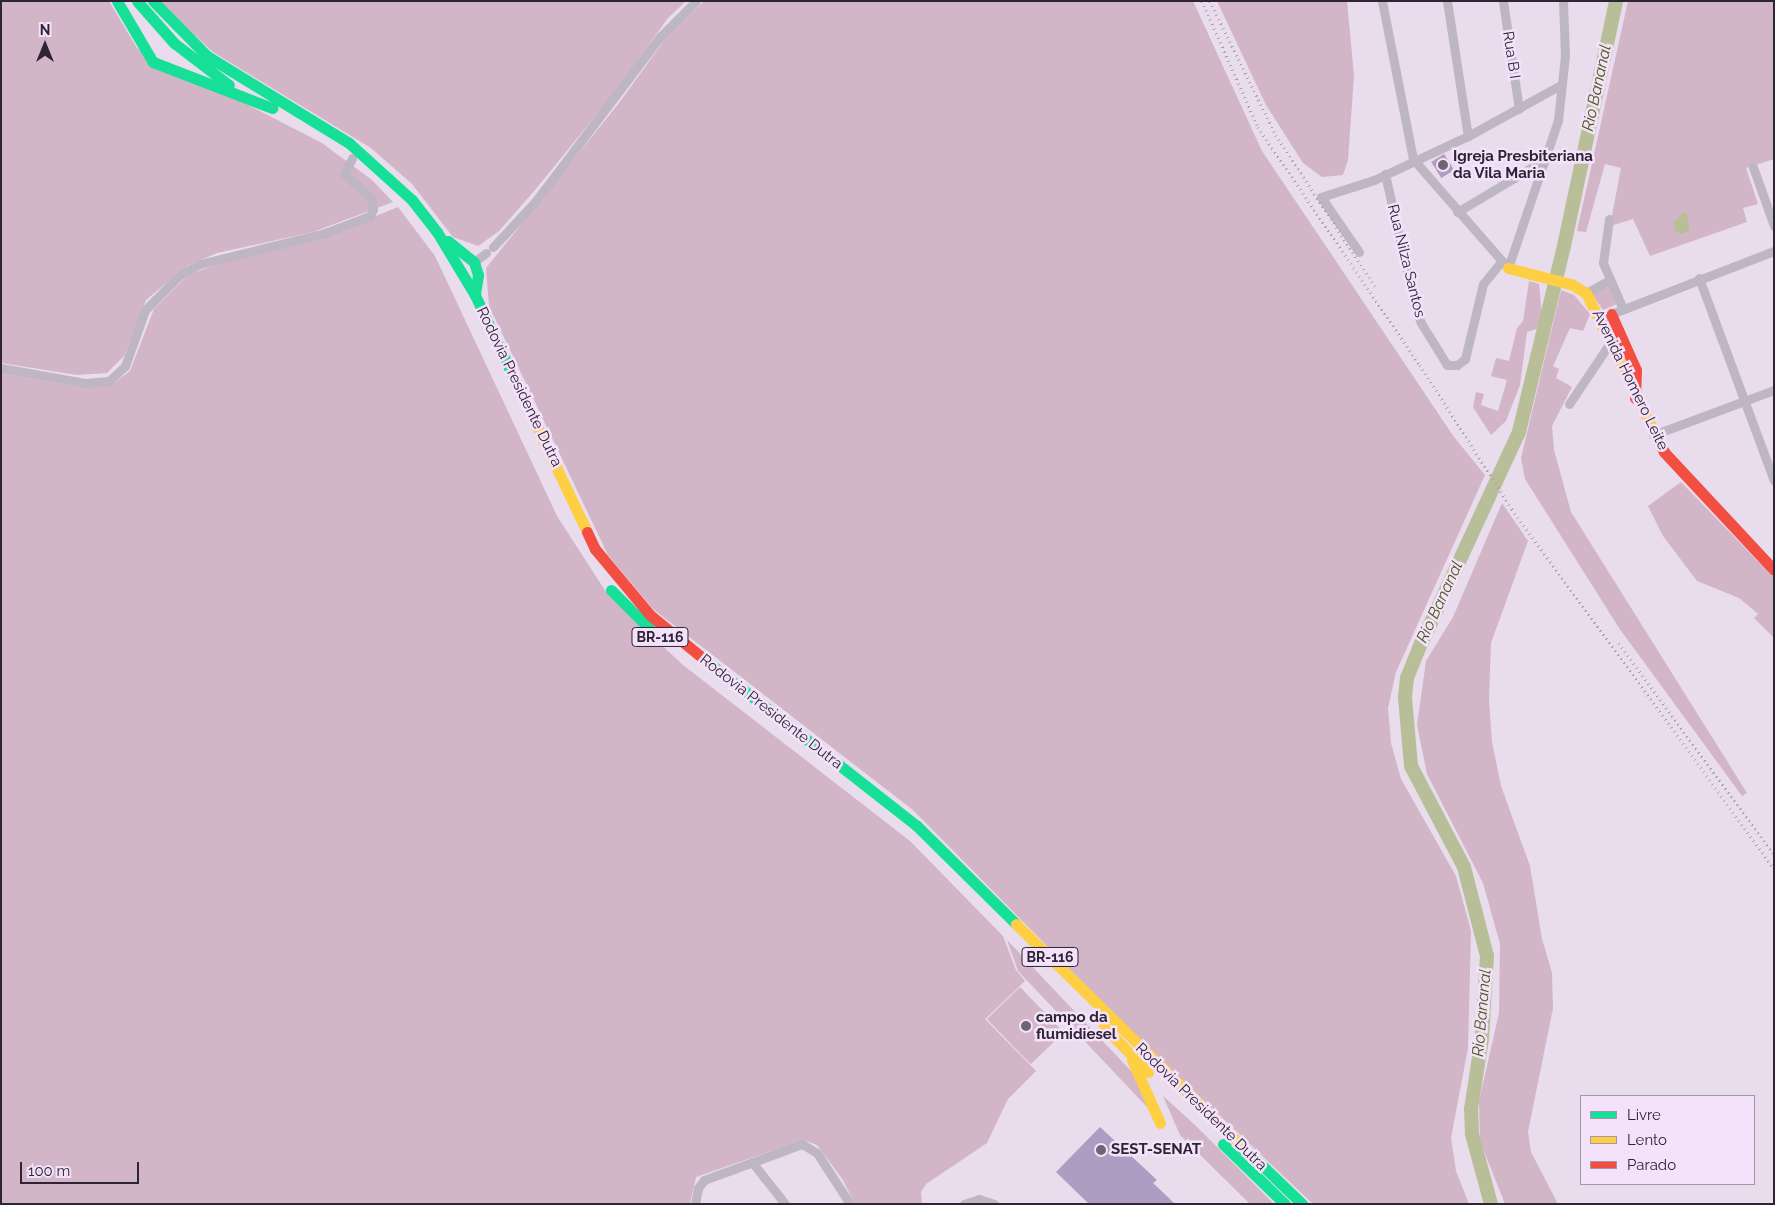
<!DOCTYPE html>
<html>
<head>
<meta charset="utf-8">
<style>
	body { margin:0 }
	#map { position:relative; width:1775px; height:1205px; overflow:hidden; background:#e8dced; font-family:Raleway,sans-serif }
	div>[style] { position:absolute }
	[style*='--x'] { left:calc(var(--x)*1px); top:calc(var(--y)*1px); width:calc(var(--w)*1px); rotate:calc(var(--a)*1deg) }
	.green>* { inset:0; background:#d3b5c8; transform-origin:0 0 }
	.water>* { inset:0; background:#b8bf98 }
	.river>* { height:14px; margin:-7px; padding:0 7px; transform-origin:7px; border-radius:7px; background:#b8bf98 }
	.building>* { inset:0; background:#af9cc2; transform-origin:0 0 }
	.street>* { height:9px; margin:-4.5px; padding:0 4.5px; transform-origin:4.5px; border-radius:4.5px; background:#bfb6c4 }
	.fast>* { height:11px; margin:-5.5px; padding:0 5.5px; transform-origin:5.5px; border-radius:5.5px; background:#16e098 }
	.slow>* { height:11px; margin:-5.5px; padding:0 5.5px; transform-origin:5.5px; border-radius:5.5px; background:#ffcf43 }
	.jam>* { height:11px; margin:-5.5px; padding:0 5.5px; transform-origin:5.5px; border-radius:5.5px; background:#f24e42 }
	.rail>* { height:2.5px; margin-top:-1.25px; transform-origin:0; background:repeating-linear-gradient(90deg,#a8a0ad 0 1px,transparent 0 5px) }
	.dots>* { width:14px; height:14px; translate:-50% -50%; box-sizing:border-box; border:2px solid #f4e2fa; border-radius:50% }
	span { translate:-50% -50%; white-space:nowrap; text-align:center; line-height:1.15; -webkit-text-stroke:5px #f4e2fa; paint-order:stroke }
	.shield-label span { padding:1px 4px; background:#f4e2fa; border:1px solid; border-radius:4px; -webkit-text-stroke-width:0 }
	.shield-label { font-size:14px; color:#2d2435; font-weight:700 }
	.street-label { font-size:15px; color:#2d2435 }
	.poi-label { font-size:15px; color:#2d2435; font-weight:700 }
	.left { translate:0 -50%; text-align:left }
	.water-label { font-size:16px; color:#485917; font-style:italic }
	.frame { position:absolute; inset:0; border:2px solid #2d2435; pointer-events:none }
	.legend { position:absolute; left:1580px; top:1095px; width:175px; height:90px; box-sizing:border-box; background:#f4e2fa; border:1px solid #a496ab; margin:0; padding:6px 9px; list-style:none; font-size:15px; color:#2d2435 }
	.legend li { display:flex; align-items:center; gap:10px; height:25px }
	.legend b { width:25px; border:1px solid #a496ab }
	.north { position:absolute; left:20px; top:20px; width:50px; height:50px; -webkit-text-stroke:4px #f4e2fa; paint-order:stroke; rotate:0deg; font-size:14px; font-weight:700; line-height:20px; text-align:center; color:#2d2435 }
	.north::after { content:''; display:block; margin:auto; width:18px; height:22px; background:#2d2435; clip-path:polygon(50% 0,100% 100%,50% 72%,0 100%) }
	.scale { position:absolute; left:20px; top:1162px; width:119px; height:22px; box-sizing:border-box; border:2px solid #2d2435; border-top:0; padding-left:6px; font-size:15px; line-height:18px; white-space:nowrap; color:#2d2435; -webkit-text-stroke:4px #f4e2fa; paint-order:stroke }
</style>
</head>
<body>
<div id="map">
	<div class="green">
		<div style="clip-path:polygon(1px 1px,109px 1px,137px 48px,322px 143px,372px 180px,393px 202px,313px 232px,217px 253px,187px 266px,146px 300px,124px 356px,107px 373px,77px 375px,1px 363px)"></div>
		<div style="clip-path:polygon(158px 1px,686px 1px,668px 18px,615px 92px,535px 190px,499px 231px,478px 246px,453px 237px,412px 184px,371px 148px,213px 52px)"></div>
		<div style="clip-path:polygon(704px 1px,1193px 1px,1262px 151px,1454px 437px,1485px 475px,1396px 672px,1388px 708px,1391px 743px,1401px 779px,1456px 876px,1471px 931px,1468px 1048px,1451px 1138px,1456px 1171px,1469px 1204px,1313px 1204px,1135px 1035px,913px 810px,653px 609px,608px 555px,489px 306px,486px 268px,619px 103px,666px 38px)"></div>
		<div style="clip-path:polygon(1217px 1px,1347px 1px,1354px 76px,1348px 160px,1343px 175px,1322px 177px,1303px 163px,1266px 105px)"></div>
		<div style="clip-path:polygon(1628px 1px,1774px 1px,1774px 159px,1746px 168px,1758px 204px,1743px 208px,1747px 222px,1650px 256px,1633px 219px,1610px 226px,1621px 168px,1605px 164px,1586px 232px,1577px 231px)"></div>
		<div style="clip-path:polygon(398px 207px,435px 256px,557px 516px,608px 595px,683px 665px,910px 841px,1003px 936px,1016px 970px,1025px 981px,985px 1019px,1036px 1071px,1008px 1099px,987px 1143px,926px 1184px,921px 1192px,922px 1204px,855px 1204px,843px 1180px,817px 1145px,803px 1140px,696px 1177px,690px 1204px,1px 1204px,1px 373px,82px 387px,113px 384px,130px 371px,154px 309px,188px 275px,228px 260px,315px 241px)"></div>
		<div style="clip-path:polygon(1529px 281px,1539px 284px,1543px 327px,1527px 332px,1520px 385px,1506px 421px,1491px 435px,1473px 407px,1476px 392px,1484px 394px,1481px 405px,1498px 411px,1507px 380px,1491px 376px,1496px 358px,1509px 361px,1517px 328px,1523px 321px)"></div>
		<div style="clip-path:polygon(1608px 285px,1617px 304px,1603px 310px,1592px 294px)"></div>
		<div style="clip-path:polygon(1561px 290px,1574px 295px,1590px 314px,1583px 331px,1570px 328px,1553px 366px,1559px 369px,1556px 378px,1572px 387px,1552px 426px,1554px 450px,1571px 512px,1747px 793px,1742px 796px,1619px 628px,1525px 479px,1521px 458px)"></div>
		<div style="clip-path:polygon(1681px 482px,1774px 578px,1774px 638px,1754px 618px,1758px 614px,1739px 598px,1697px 581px,1663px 536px,1648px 506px)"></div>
		<div style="clip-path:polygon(1502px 503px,1528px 541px,1491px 643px,1489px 699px,1492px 742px,1501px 786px,1530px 866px,1542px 939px,1552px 973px,1553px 1008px,1528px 1132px,1531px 1152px,1558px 1204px,1505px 1204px,1480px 1141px,1479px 1101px,1499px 1013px,1500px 944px,1483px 883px,1427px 774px,1417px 725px,1426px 661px,1453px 617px)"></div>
		<div style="clip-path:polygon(1007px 940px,1133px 1073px,1148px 1108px,1018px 971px)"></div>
		<div style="left:1020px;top:987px;width:63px;height:46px;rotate:46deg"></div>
		<div style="clip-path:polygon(1163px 1096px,1195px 1125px,1274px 1204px,1250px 1204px,1180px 1135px)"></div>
	</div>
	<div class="water">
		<div style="clip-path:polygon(1686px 211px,1690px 231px,1681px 234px,1674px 230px,1674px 221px)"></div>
	</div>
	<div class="river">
		<div style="--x:1491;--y:1204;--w:73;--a:-105.2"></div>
		<div style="--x:1472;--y:1134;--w:25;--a:-92"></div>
		<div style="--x:1471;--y:1109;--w:72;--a:-81.2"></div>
		<div style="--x:1482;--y:1038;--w:82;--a:-86.5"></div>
		<div style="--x:1487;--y:956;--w:92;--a:-104.5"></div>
		<div style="--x:1464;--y:867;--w:114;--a:-117.7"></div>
		<div style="--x:1411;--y:766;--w:69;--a:-95"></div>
		<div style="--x:1405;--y:697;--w:19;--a:-84"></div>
		<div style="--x:1407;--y:678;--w:37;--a:-68"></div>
		<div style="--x:1421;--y:644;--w:234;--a:-65.2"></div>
		<div style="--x:1519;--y:432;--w:191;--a:-76.4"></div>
		<div style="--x:1564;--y:246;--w:250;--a:-78"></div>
	</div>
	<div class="building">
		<div style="left:1444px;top:154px;width:19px;height:15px;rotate:58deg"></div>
		<div style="clip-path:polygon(1100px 1127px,1157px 1180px,1153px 1183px,1175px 1204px,1089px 1204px,1056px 1172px)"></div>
	</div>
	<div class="street">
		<div style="--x:1382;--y:1;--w:161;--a:78.9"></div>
		<div style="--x:1413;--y:159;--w:145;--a:48.9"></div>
		<div style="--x:1508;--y:268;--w:156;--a:-71.3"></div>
		<div style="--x:1558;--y:120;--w:64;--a:-83.8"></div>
		<div style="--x:1565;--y:56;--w:55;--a:-92.1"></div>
		<div style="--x:1447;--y:1;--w:137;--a:81.2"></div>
		<div style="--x:1503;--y:1;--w:109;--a:81.6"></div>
		<div style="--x:1753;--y:167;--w:63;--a:70.4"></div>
		<div style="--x:1385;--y:174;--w:133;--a:77.4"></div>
		<div style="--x:1414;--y:304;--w:20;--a:70"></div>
		<div style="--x:1421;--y:323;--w:49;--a:58.2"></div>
		<div style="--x:1447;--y:365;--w:10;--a:0"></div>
		<div style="--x:1457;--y:365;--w:10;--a:-37"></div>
		<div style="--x:1465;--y:359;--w:77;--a:-76.5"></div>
		<div style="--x:1483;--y:284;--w:28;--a:-51"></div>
		<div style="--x:1457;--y:212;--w:98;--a:-30.8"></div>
		<div style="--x:1609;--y:219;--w:44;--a:97.8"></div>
		<div style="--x:1603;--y:263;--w:50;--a:66.5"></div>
		<div style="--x:493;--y:247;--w:62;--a:-47"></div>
		<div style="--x:535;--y:202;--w:206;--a:-52.9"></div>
		<div style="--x:659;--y:38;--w:52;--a:-45"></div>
		<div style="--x:1359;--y:252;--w:67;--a:-124.6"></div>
		<div style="--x:1321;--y:197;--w:56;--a:-17.8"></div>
		<div style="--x:1374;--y:180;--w:104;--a:-25.1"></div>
		<div style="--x:1468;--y:136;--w:104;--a:-28.8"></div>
		<div style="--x:474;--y:262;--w:15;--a:-37"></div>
		<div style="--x:1699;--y:278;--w:216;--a:69.7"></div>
		<div style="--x:1586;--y:293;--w:25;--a:-29"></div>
		<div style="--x:1606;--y:316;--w:180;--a:-21.2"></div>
		<div style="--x:1;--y:368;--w:85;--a:10.1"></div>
		<div style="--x:85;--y:383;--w:24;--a:-5"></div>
		<div style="--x:109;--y:381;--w:22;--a:-43"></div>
		<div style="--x:125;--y:366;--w:59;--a:-70.3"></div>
		<div style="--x:145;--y:310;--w:51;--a:-45"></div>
		<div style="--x:181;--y:274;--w:21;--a:-28"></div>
		<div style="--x:200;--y:264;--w:129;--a:-13.9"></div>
		<div style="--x:325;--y:233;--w:48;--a:-20.7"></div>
		<div style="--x:370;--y:216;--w:8;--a:-67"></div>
		<div style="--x:373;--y:209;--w:11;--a:-100"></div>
		<div style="--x:371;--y:198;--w:36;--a:-138"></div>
		<div style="--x:344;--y:174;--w:18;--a:-63"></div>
		<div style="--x:1569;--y:404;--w:77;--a:-56.1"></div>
		<div style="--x:1653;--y:435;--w:129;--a:-20.4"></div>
		<div style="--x:752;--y:1162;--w:53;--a:51.8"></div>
		<div style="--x:695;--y:1204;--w:16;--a:-79"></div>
		<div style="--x:698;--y:1188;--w:10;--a:-53"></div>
		<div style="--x:704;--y:1180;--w:104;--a:-20.2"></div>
		<div style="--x:802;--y:1144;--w:17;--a:31"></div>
		<div style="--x:817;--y:1153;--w:61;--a:57.1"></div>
		<div style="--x:964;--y:1204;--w:16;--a:-18"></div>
		<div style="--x:979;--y:1199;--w:16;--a:18"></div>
	</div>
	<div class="fast">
		<div style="--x:117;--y:1;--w:71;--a:59.5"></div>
		<div style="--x:153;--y:62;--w:128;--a:21.1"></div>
		<div style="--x:137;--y:1;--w:56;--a:48.6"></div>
		<div style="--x:174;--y:43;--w:69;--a:37.4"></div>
		<div style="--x:153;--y:1;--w:77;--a:45.5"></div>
		<div style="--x:207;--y:56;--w:167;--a:31.5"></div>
		<div style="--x:349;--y:143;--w:85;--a:42.1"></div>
		<div style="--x:412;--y:200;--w:41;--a:52"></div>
		<div style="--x:437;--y:232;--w:74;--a:58.9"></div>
		<div style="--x:475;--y:295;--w:97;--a:65"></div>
		<div style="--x:448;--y:241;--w:33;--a:39"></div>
		<div style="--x:474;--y:262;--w:14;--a:73"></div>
		<div style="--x:478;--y:275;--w:20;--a:99"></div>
		<div style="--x:611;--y:590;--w:55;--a:45"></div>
		<div style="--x:704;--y:659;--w:269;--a:38.1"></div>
		<div style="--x:916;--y:825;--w:141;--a:44.7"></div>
		<div style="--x:1223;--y:1144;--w:86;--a:44.1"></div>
		<div style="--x:1241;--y:1145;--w:85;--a:44"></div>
	</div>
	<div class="slow">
		<div style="--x:1508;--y:268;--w:65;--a:14.3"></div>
		<div style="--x:1571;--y:284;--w:17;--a:31"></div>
		<div style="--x:1586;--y:293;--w:164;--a:63.9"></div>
		<div style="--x:516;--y:383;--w:165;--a:64.5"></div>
		<div style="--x:1016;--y:924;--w:315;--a:44.5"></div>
		<div style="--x:1104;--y:1027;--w:63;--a:45.6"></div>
		<div style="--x:1132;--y:1060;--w:69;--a:66"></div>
	</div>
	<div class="jam">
		<div style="--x:1611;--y:314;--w:61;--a:65.9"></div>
		<div style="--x:1636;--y:370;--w:28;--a:92"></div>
		<div style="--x:1658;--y:440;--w:13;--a:63"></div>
		<div style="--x:1664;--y:452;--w:161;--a:47"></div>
		<div style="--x:587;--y:532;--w:19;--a:65"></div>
		<div style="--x:595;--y:549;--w:86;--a:50.2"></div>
		<div style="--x:650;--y:615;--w:70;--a:39.2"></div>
	</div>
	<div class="rail">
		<div style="--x:1202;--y:1;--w:138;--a:66"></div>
		<div style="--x:1258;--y:127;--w:288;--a:55.8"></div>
		<div style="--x:1420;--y:365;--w:171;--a:57.4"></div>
		<div style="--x:1512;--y:509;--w:444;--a:53.9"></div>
		<div style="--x:1210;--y:1;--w:149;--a:63.8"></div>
		<div style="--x:1276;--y:135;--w:183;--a:56.8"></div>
		<div style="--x:1619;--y:643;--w:263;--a:53.8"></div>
	</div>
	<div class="dots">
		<div style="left:1443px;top:165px;background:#6e6475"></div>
		<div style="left:1026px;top:1026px;background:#6e6475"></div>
		<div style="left:1101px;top:1150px;background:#6e6475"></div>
	</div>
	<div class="shield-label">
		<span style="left:660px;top:637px">BR-116</span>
		<span style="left:1050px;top:957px">BR-116</span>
	</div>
	<div class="street-label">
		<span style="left:1511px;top:55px;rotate:81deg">Rua B I</span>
		<span style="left:1406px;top:261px;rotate:76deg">Rua Nilza Santos</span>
		<span style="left:1630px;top:380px;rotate:64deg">Avenida Homero Leite</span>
		<span style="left:519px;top:387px;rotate:64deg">Rodovia Presidente Dutra</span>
		<span style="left:771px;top:712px;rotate:38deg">Rodovia Presidente Dutra</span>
		<span style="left:1201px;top:1107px;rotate:44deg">Rodovia Presidente Dutra</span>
	</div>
	<div class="poi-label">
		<span class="left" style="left:1453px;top:165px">Igreja Presbiteriana<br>da Vila Maria</span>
		<span class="left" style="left:1036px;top:1026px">campo da<br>flumidiesel</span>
		<span class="left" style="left:1111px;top:1150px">SEST-SENAT</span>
	</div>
	<div class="water-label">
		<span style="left:1597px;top:88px;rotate:-78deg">Rio Bananal</span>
		<span style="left:1440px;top:602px;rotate:-65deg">Rio Bananal</span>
		<span style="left:1482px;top:1013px;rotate:-85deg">Rio Bananal</span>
	</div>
	<div class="frame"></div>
	<ul class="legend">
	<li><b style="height:6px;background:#16e098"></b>Livre</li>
	<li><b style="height:6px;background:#ffcf43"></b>Lento</li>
	<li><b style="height:6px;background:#f24e42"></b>Parado</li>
	</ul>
	<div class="north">N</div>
	<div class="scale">100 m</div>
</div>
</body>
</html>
